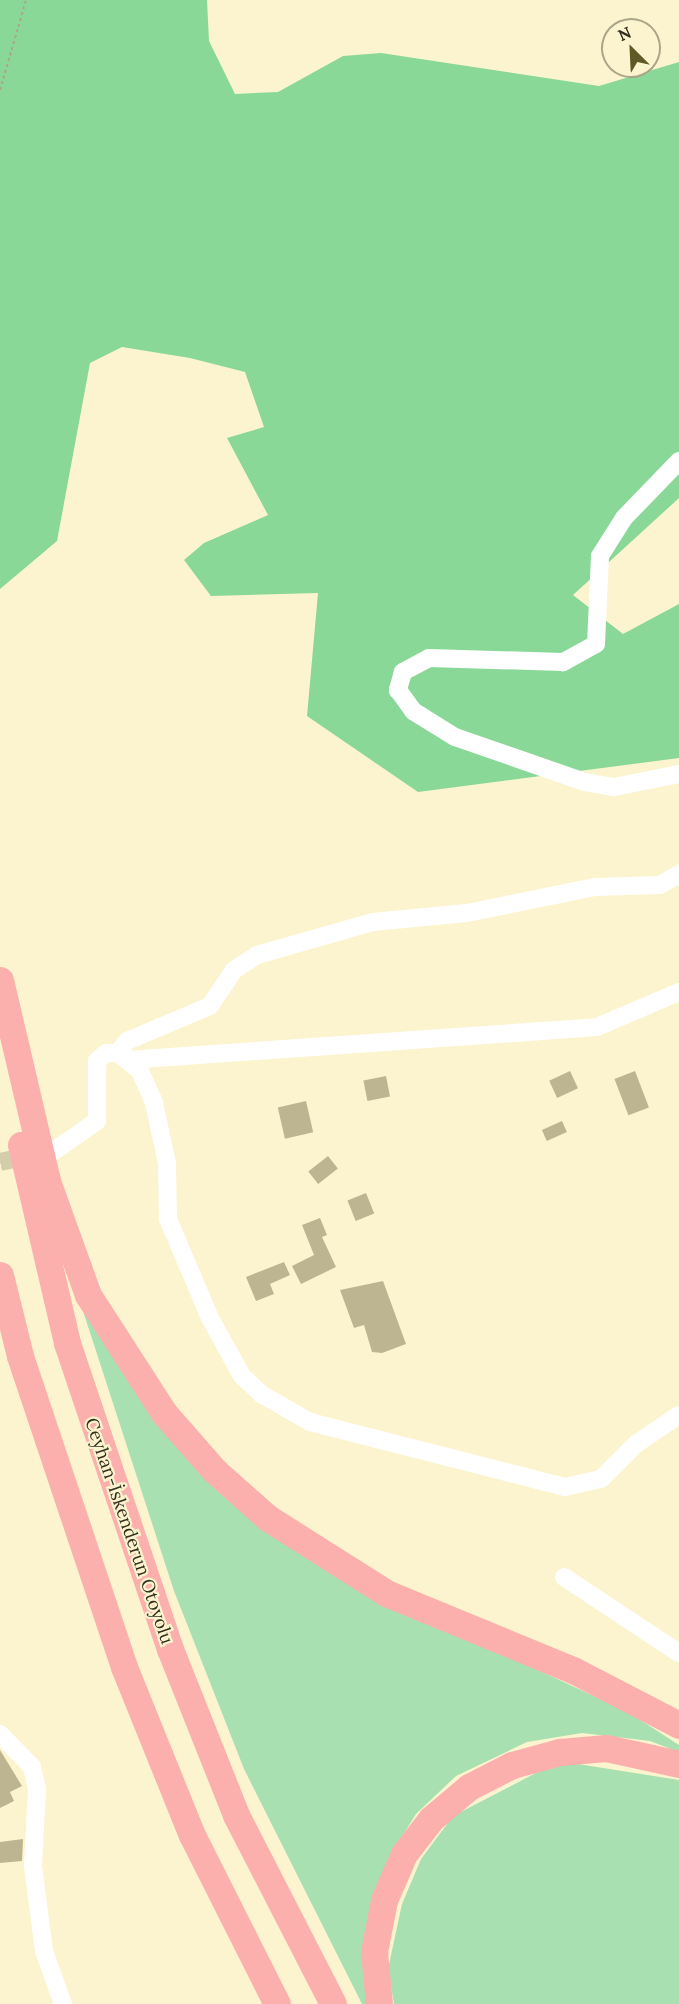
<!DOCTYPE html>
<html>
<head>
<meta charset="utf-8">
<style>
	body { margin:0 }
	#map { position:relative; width:679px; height:2004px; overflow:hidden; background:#fcf4ce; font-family:Lora,serif }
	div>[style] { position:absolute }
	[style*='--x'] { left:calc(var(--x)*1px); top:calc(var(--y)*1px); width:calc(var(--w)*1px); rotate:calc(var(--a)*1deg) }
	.green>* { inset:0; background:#a9e0b1 }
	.forest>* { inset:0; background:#89d897 }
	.building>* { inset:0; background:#bdb591; transform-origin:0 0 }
	.minor-tunnel>* { height:18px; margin-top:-9px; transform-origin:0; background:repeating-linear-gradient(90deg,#d4cdab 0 18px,transparent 0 27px) }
	.path>* { height:2px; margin-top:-1px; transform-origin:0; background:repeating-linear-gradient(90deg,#aca689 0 3px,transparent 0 6px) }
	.minor>* { height:18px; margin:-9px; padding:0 9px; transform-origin:9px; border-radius:9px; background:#fff }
	.highway>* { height:27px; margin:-13.5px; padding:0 13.5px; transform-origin:13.5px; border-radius:13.5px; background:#fcb0ae }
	span { translate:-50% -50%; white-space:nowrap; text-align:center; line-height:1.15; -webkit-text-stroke:4.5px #fcf4ce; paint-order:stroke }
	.street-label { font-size:18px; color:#322f20 }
	.north { position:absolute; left:601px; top:18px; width:60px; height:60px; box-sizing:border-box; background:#fcf4ce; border:2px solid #aba588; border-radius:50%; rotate:336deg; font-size:16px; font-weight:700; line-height:24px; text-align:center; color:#322f20 }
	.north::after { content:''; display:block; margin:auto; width:21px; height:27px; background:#5f5926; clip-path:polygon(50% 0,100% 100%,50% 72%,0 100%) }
</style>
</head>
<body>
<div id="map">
	<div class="green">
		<div style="clip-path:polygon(83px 1311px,219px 1488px,523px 1663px,628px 1712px,679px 1745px,679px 1752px,650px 1741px,582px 1733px,527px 1742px,456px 1776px,416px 1814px,388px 1859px,370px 2004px,362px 2004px,244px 1769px,174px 1591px)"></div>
		<div style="clip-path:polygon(559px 1761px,679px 1780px,679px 2004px,394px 2004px,388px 1969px,402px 1904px,421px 1859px,453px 1816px)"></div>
	</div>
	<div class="forest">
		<div style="clip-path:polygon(0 0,207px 0,209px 41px,235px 94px,278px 92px,343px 56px,381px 53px,599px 86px,679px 62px,679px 498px,573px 595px,623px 634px,679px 604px,679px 758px,418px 792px,307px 716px,318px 593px,211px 596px,184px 560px,204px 543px,268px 515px,227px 438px,264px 427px,245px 372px,190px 358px,122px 347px,90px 363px,57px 541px,0 589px)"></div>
	</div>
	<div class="building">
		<div style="left:570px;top:1071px;width:19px;height:23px;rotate:65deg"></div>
		<div style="left:635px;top:1071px;width:39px;height:22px;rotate:69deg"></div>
		<div style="left:386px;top:1076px;width:21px;height:23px;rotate:79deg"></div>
		<div style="left:306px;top:1101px;width:32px;height:29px;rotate:77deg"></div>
		<div style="left:562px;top:1121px;width:12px;height:22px;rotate:66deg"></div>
		<div style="left:328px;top:1156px;width:16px;height:25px;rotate:52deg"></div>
		<div style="left:366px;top:1193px;width:22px;height:20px;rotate:68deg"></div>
		<div style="clip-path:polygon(320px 1218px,327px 1235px,322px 1237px,336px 1267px,301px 1284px,292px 1266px,314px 1255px,302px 1225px)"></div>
		<div style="clip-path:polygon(284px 1262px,290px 1275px,270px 1284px,274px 1294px,256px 1301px,246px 1277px)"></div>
		<div style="clip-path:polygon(383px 1281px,406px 1344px,382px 1353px,372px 1352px,364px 1325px,354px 1328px,340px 1290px)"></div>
		<div style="clip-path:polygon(0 1750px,22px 1786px,10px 1792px,14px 1801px,0 1808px)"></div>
		<div style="clip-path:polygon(23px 1839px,22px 1861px,0 1863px,0 1842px)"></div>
	</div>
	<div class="minor-tunnel">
		<div style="--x:0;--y:1162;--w:35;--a:-12"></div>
	</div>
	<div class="path">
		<div style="--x:0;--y:90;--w:94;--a:-73.9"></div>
	</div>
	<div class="minor">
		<div style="--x:679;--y:461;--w:79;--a:134"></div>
		<div style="--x:624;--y:518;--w:45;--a:122.3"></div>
		<div style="--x:600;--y:556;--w:88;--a:92.6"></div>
		<div style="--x:596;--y:644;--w:38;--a:151"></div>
		<div style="--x:563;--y:662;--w:134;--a:-178.3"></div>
		<div style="--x:429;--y:658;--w:30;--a:152"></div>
		<div style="--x:403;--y:672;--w:19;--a:106"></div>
		<div style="--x:398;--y:690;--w:26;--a:54"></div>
		<div style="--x:413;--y:711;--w:49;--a:31.8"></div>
		<div style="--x:455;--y:737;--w:138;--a:19.1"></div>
		<div style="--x:585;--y:782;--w:29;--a:10"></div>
		<div style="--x:614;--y:787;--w:66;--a:-11.3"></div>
		<div style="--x:118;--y:1053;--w:15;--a:-53"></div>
		<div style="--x:127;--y:1041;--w:90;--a:-22.9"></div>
		<div style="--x:210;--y:1006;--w:43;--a:-56.3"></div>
		<div style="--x:234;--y:970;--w:27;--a:-33"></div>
		<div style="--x:257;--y:955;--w:121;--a:-15.9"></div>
		<div style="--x:373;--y:922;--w:94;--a:-5.5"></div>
		<div style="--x:467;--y:913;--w:131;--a:-11.5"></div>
		<div style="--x:595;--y:887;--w:65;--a:-1.8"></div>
		<div style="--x:660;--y:885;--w:22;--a:-30"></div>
		<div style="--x:127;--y:1060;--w:471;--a:-4"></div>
		<div style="--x:597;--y:1027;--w:89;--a:-23.1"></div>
		<div style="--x:54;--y:1151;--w:52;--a:-34.9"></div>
		<div style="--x:97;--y:1121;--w:60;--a:-90"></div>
		<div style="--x:97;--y:1061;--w:12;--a:-42"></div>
		<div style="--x:106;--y:1053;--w:12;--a:0"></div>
		<div style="--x:118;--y:1053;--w:28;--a:39"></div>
		<div style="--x:140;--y:1071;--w:35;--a:66"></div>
		<div style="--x:154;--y:1103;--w:61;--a:77.8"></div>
		<div style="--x:167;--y:1163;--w:56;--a:89"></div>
		<div style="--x:168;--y:1219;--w:108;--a:67"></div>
		<div style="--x:210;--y:1318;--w:66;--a:61.1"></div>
		<div style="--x:242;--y:1376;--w:26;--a:43"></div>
		<div style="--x:261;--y:1394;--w:56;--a:29.7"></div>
		<div style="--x:310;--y:1422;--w:263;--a:14.3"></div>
		<div style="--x:565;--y:1487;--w:37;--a:-13"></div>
		<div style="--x:601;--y:1479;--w:49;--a:-45"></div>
		<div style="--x:636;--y:1444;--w:52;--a:-34"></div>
		<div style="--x:564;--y:1577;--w:138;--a:33.5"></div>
		<div style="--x:0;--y:1734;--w:46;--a:45.9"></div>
		<div style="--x:32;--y:1767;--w:23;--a:77"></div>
		<div style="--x:37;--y:1789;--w:77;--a:93"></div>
		<div style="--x:33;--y:1866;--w:86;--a:82.6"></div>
		<div style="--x:44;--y:1951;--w:56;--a:70.3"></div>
	</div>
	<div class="highway">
		<div style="--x:0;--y:980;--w:206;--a:76.8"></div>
		<div style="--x:47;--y:1181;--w:121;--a:70.2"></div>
		<div style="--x:88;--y:1295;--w:140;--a:57.2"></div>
		<div style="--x:164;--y:1413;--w:77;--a:48.7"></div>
		<div style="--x:215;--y:1471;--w:71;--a:41.6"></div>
		<div style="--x:268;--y:1518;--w:140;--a:32.4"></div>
		<div style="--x:386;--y:1593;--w:202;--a:22.4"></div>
		<div style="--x:573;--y:1670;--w:119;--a:27.4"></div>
		<div style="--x:21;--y:1145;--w:203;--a:76.9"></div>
		<div style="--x:67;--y:1343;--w:323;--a:71.4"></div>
		<div style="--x:170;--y:1649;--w:179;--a:68.3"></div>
		<div style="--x:236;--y:1815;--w:212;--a:62.8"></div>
		<div style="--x:0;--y:1275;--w:83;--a:76.1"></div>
		<div style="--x:20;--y:1356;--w:328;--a:71.5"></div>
		<div style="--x:124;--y:1667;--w:181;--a:68"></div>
		<div style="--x:192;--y:1835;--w:189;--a:63.3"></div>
		<div style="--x:379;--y:2004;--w:52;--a:-95.5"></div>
		<div style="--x:374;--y:1952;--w:53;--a:-79.1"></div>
		<div style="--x:384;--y:1900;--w:50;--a:-66.5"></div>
		<div style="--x:404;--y:1854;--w:44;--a:-52.4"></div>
		<div style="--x:431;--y:1819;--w:50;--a:-40.1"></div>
		<div style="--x:469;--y:1787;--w:48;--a:-27.1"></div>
		<div style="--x:512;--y:1765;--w:50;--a:-15.2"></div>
		<div style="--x:560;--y:1752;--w:46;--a:-5"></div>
		<div style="--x:606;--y:1748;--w:75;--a:12.4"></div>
	</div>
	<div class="street-label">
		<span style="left:129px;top:1531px;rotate:71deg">Ceyhan-İskenderun Otoyolu</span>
	</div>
	<div class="north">N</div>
</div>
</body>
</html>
